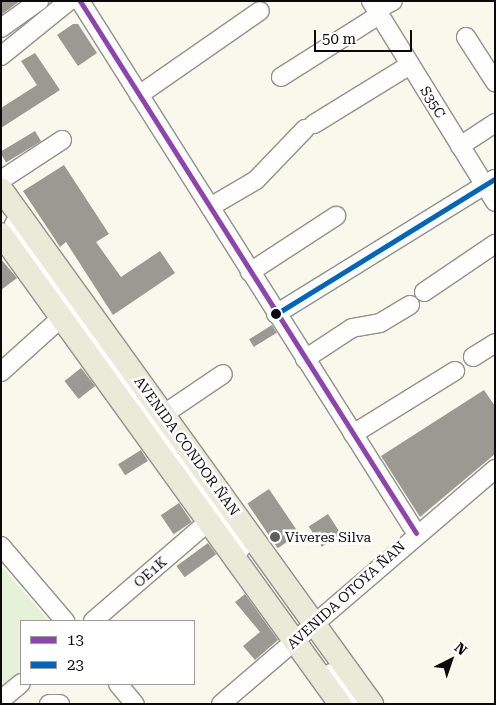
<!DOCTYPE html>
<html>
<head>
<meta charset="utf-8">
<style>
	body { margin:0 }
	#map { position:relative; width:496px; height:705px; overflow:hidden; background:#f8f9ec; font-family:"Roboto Serif",serif }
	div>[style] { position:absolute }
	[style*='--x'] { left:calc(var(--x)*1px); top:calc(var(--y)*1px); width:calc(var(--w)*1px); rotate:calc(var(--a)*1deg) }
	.pitch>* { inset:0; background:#e5f2d7 }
	.building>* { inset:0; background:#9a9a93; transform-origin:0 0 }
	.roads { filter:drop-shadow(1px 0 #91928c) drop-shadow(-1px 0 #91928c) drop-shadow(0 1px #91928c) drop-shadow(0 -1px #91928c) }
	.minor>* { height:18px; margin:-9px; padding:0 9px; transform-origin:9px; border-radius:9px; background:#fefefc }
	.major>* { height:22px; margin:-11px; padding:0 11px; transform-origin:11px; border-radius:11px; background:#eaead8 }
	.bus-1>* { height:5px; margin:-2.5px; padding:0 2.5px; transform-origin:2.5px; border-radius:2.5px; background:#8e44ad }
	.bus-2>* { height:5px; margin:-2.5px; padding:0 2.5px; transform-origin:2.5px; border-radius:2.5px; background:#0065bd }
	.dots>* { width:14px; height:14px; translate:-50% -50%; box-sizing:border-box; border:2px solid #fff; border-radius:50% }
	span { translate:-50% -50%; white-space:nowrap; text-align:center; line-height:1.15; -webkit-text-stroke:5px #fff; paint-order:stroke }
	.street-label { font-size:14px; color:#0a0a0a }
	.poi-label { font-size:14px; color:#0a0a0a }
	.left { translate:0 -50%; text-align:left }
	.frame { position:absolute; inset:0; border:2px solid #0a0a0a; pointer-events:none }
	.legend { position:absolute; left:20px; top:620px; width:175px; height:65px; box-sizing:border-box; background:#fff; border:1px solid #9d9d9d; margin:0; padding:6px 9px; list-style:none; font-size:15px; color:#0a0a0a }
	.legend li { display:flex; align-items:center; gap:10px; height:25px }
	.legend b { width:25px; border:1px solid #9d9d9d }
	.north { position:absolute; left:426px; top:635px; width:50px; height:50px; -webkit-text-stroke:4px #fff; paint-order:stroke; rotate:41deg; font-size:14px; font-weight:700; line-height:20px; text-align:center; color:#0a0a0a }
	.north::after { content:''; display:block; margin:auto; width:18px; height:22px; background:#0a0a0a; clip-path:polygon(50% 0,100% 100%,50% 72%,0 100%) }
	.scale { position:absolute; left:314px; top:30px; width:98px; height:22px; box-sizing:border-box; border:2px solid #0a0a0a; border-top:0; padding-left:6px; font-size:15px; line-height:18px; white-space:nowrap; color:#0a0a0a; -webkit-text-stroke:4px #fff; paint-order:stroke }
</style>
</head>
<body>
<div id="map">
	<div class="pitch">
		<div style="clip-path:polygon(1px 566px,49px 621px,21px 621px,21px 673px,1px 691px)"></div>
	</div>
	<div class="building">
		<div style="clip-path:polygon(1px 1px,20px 1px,1px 15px)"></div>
		<div style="clip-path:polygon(73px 24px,78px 24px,97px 53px,78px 66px,57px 35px)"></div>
		<div style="clip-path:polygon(35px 53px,60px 90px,1px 128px,1px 108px,37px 85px,21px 61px)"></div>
		<div style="left:35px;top:131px;width:12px;height:41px;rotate:59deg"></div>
		<div style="clip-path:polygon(64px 165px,109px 234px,96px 242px,121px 277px,160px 251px,175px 273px,113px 315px,66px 242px,60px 247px,23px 191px)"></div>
		<div style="clip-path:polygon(1px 259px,17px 278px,1px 290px)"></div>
		<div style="left:272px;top:325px;width:9px;height:27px;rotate:58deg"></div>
		<div style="left:81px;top:368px;width:23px;height:21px;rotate:52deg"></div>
		<div style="clip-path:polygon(484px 390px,495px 406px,495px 454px,420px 517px,381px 456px)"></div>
		<div style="left:141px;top:450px;width:13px;height:27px;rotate:58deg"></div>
		<div style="left:269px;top:489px;width:54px;height:26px;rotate:56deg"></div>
		<div style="left:179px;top:503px;width:23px;height:22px;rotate:56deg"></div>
		<div style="left:328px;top:514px;width:24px;height:23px;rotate:57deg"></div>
		<div style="left:208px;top:543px;width:14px;height:39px;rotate:54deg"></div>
		<div style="clip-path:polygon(245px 594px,278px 640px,255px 660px,243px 646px,260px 632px,235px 602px)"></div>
	</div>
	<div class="roads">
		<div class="minor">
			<div style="--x:80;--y:1;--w:629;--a:57.72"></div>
			<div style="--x:371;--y:1;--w:236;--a:58.3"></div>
			<div style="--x:376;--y:10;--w:19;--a:-28"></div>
			<div style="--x:1;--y:28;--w:47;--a:-35.4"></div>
			<div style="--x:466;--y:37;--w:54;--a:57.2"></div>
			<div style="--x:1;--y:56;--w:87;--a:-39"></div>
			<div style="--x:281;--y:77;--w:116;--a:-32.3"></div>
			<div style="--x:139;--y:95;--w:147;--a:-34.8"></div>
			<div style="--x:314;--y:124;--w:113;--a:-31.6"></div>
			<div style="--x:460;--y:146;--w:42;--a:-33.3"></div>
			<div style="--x:1;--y:180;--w:73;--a:-33.3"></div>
			<div style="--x:210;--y:207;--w:53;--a:-30.4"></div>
			<div style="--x:256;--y:180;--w:71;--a:-46.1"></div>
			<div style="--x:14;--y:224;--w:396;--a:55"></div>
			<div style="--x:250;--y:272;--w:103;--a:-33.1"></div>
			<div style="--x:424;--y:292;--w:86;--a:-34.1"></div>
			<div style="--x:276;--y:314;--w:257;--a:-31.7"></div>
			<div style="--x:473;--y:357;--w:26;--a:-32"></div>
			<div style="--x:305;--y:359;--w:56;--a:-33.4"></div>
			<div style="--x:352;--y:328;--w:28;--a:-10"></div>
			<div style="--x:380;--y:323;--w:35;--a:-31"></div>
			<div style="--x:1;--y:372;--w:82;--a:-42"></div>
			<div style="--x:164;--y:414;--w:71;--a:-34.1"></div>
			<div style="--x:353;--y:434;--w:120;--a:-31.7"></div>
			<div style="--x:1;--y:546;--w:99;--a:49.5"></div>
			<div style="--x:93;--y:621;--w:152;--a:-40.7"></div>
			<div style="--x:331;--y:673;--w:39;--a:53"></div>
			<div style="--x:118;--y:684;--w:26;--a:50"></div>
			<div style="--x:1;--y:700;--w:26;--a:-40"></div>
			<div style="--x:49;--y:704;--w:11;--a:0"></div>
			<div style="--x:221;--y:704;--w:361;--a:-40.6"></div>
		</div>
		<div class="major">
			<div style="--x:1;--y:189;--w:635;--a:54.23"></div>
			<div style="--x:1;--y:234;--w:580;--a:54.2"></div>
		</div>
	</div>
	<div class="bus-1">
		<div style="--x:80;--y:1;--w:629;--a:57.72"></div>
	</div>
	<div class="bus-2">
		<div style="--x:276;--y:314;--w:257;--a:-31.7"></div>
	</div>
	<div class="dots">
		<div style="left:276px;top:314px;background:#0a0a0a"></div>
		<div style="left:275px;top:537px;background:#5d5e59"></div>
	</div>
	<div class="street-label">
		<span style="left:433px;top:102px;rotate:58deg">S35C</span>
		<span style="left:187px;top:446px;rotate:54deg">AVENIDA CONDOR ÑAN</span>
		<span style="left:150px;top:572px;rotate:-41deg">OE1K</span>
		<span style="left:346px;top:595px;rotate:-42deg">AVENIDA OTOYA ÑAN</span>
	</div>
	<div class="poi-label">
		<span class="left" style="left:285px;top:537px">Viveres Silva</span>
	</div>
	<div class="frame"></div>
	<ul class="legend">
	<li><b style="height:6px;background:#8e44ad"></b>13</li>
	<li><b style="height:6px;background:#0065bd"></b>23</li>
	</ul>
	<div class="north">N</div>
	<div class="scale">50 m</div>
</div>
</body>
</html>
